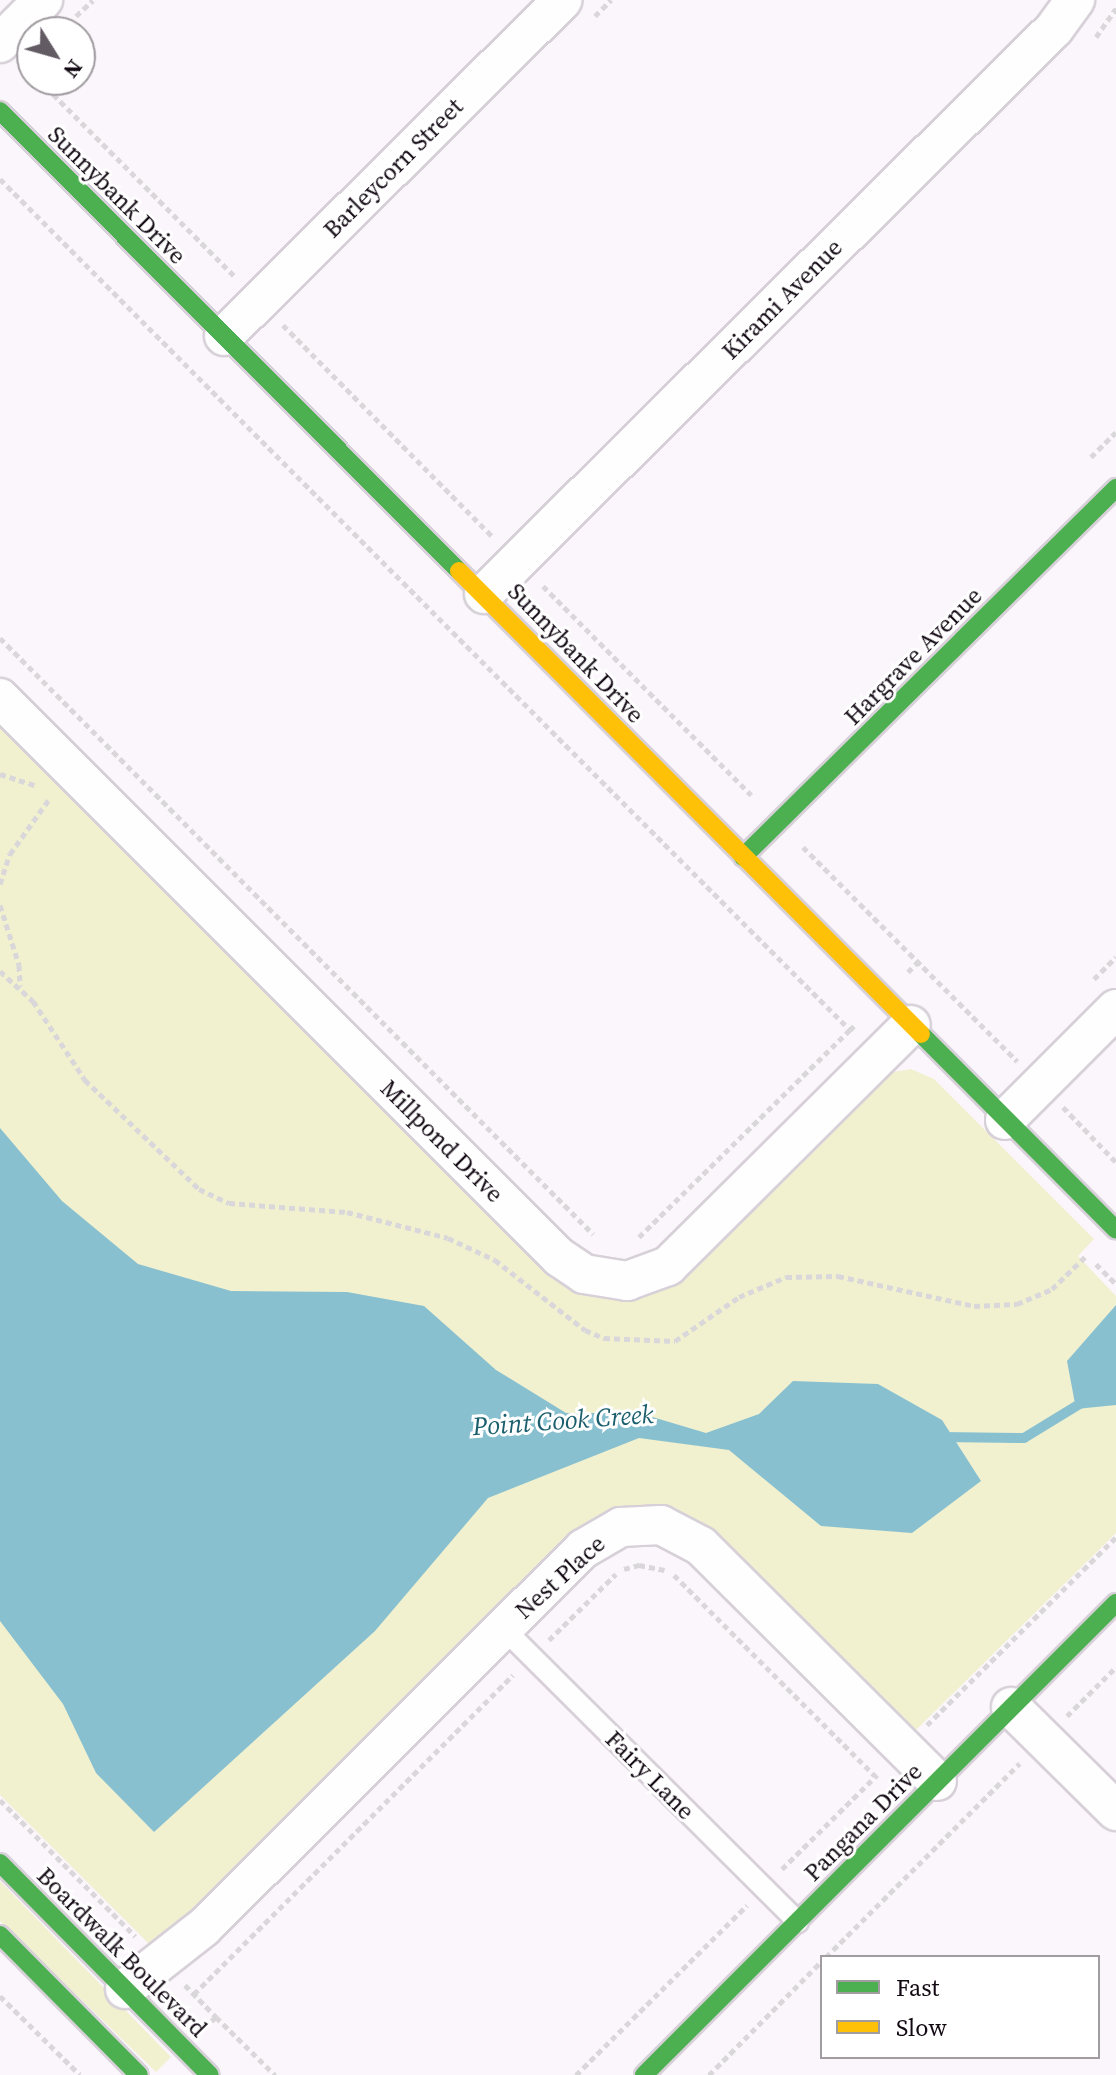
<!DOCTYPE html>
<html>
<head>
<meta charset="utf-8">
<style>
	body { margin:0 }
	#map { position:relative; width:1116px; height:2075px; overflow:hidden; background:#fbf6fb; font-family:"Source Serif 4",serif }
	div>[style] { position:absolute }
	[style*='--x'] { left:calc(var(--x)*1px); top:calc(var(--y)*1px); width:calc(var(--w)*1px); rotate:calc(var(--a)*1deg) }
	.green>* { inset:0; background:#f1f1d0 }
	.water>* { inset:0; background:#88c0d0 }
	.stream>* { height:10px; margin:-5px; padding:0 5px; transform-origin:5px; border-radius:5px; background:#88c0d0 }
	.path>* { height:5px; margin-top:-2.5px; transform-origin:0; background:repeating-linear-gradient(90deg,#d9d7d9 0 6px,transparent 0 10px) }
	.roads { filter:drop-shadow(2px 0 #d7d0d8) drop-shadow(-2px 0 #d7d0d8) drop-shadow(0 2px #d7d0d8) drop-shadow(0 -2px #d7d0d8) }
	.lane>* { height:20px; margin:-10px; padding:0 10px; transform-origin:10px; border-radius:10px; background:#fefefe }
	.street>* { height:38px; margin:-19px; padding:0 19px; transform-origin:19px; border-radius:19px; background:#fefefe }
	.fast>* { height:18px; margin:-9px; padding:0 9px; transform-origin:9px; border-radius:9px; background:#4caf50 }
	.slow>* { height:18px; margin:-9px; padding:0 9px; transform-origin:9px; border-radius:9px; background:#ffc107 }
	span { translate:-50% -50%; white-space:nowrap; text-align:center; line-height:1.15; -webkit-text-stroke:6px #fff; paint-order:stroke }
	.street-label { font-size:24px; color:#110812 }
	.water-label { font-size:26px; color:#1b5e6d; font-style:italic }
	.legend { position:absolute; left:820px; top:1955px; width:280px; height:104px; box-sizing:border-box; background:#fff; border:2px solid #a09ca0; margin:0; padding:10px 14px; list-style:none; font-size:24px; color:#110812 }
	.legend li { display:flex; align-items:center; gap:16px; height:40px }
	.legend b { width:40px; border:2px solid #a09ca0 }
	.north { position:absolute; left:16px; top:16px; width:80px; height:80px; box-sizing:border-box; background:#fff; border:2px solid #a09ca0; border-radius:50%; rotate:127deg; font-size:22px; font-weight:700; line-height:32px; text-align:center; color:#110812 }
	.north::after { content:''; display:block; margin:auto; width:28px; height:36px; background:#635b64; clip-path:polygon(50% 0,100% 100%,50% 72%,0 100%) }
</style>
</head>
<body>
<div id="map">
	<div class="green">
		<div style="clip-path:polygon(0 718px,589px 1294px,623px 1299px,886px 1073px,911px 1069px,934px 1079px,1094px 1239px,1078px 1256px,1116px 1296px,1116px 1533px,913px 1733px,695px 1522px,664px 1508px,615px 1511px,169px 1941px,150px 1945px,0 1795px)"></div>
		<div style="clip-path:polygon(0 1881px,171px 2057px,156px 2072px,0 1921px)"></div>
	</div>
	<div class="water">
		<div style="clip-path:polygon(0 1128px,62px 1201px,138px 1264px,231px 1291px,347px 1292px,424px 1306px,496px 1370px,566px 1413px,639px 1413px,706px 1433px,759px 1414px,793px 1381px,878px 1384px,942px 1420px,981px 1481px,912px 1533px,821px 1526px,729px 1450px,639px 1438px,488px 1498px,375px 1631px,154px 1832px,96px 1773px,63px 1704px,0 1621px)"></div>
		<div style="clip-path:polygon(1116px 1305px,1116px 1405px,1076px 1409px,1067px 1361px)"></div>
	</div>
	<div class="stream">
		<div style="--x:941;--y:1437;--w:83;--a:0.7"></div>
		<div style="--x:1024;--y:1438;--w:69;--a:-31.4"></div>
	</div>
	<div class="path">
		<div style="--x:76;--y:16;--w:23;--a:-43"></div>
		<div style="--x:595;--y:16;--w:23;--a:-45"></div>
		<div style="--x:1096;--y:37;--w:35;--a:-55"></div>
		<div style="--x:39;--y:80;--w:279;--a:45.1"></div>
		<div style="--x:0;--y:179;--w:1203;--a:45.03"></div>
		<div style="--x:850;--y:1030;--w:8;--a:-45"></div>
		<div style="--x:283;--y:325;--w:298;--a:45.3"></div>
		<div style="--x:1091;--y:457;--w:35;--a:-45"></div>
		<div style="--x:543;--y:586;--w:295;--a:45.1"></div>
		<div style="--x:0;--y:638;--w:841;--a:45.14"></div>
		<div style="--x:0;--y:774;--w:38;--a:18"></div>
		<div style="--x:803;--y:847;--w:303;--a:45"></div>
		<div style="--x:0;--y:884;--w:32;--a:-72"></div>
		<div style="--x:10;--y:854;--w:69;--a:-54.5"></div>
		<div style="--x:0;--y:905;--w:63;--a:72.4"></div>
		<div style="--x:19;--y:965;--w:21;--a:87"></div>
		<div style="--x:0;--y:971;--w:45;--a:42.3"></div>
		<div style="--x:33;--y:1001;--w:95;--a:56.6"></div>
		<div style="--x:85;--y:1080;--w:158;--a:43.7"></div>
		<div style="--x:199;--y:1189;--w:33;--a:25"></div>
		<div style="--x:229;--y:1203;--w:118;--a:4.4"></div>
		<div style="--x:347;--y:1212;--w:104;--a:14.4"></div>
		<div style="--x:448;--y:1238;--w:52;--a:25.1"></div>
		<div style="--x:495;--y:1260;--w:114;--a:37.9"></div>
		<div style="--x:585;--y:1330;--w:21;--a:23"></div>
		<div style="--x:604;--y:1338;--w:71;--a:2.4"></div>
		<div style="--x:675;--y:1341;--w:78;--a:-34.5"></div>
		<div style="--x:739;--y:1297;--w:51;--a:-23.1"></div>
		<div style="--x:786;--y:1277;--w:52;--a:-1.1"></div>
		<div style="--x:838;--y:1276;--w:139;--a:12.4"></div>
		<div style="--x:974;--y:1306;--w:43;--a:-2.7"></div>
		<div style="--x:1017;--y:1304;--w:38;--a:-23"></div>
		<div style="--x:1052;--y:1289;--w:49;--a:-44.2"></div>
		<div style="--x:908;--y:972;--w:14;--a:-45"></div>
		<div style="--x:1094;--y:979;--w:31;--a:-45"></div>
		<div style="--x:1063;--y:1107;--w:76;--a:46.1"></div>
		<div style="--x:639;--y:1237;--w:296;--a:-44.5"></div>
		<div style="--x:1096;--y:1264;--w:28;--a:45"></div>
		<div style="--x:624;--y:1569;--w:16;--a:-15"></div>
		<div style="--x:639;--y:1565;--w:26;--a:11"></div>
		<div style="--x:674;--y:1575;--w:284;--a:45"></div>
		<div style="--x:549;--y:1640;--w:94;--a:-44.6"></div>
		<div style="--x:1067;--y:1716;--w:69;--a:-45"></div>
		<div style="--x:927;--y:1725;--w:267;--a:-44.8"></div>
		<div style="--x:0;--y:1800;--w:192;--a:45.2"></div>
		<div style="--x:782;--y:1869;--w:134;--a:-44.7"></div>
		<div style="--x:826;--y:1957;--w:274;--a:-45"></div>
		<div style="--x:185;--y:1985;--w:45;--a:45.9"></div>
		<div style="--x:216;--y:2017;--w:9;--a:139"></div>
		<div style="--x:194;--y:1994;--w:451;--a:-45"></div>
		<div style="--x:0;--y:1996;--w:112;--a:44.6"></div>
		<div style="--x:216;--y:2017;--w:83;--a:44.5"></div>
		<div style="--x:576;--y:2075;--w:241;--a:-44.8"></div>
		<div style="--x:709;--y:2075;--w:161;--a:-45.3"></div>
	</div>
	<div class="roads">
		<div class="lane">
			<div style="--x:504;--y:1629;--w:415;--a:44.9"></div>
		</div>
		<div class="street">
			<div style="--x:0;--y:43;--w:61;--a:-45"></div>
			<div style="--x:224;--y:336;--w:477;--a:-44.8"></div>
			<div style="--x:484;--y:594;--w:803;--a:-44.75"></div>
			<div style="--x:1054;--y:29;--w:36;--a:-54"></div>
			<div style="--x:0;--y:698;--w:791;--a:45"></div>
			<div style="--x:559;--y:1257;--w:30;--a:34"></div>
			<div style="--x:584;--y:1274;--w:44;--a:9.2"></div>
			<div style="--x:627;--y:1281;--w:44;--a:-20.1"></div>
			<div style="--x:668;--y:1266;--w:342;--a:-44.8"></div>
			<div style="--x:1005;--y:1120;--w:157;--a:-45"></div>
			<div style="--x:1011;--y:1707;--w:148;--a:44.7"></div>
			<div style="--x:125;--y:1989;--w:100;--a:-38.1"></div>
			<div style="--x:204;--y:1927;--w:535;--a:-44.92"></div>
			<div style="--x:583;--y:1549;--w:44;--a:-30.1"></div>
			<div style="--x:621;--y:1527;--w:40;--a:-2.9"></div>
			<div style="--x:661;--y:1525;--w:45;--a:27.7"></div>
			<div style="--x:701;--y:1546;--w:333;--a:44.9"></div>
		</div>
		<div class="fast">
			<div style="--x:0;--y:111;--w:650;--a:45.06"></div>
			<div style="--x:743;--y:857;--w:525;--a:-44.69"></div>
			<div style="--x:921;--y:1034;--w:276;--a:45.1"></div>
			<div style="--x:0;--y:1863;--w:298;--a:45.3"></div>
			<div style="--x:0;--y:1935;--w:197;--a:45.2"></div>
			<div style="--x:644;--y:2075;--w:668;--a:-45"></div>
		</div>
		<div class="slow">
			<div style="--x:459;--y:571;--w:654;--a:45.06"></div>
		</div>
	</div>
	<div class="street-label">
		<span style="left:393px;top:168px;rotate:-45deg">Barleycorn Street</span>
		<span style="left:117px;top:195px;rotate:45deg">Sunnybank Drive</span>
		<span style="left:782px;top:299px;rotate:-45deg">Kirami Avenue</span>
		<span style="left:576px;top:653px;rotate:46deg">Sunnybank Drive</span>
		<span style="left:913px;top:656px;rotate:-45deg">Hargrave Avenue</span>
		<span style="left:442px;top:1141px;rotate:45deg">Millpond Drive</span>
		<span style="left:560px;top:1577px;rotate:-42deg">Nest Place</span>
		<span style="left:650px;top:1775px;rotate:45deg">Fairy Lane</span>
		<span style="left:863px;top:1822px;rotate:-45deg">Pangana Drive</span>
		<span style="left:122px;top:1952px;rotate:45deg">Boardwalk Boulevard</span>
	</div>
	<div class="water-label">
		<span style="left:563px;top:1421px;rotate:-4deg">Point Cook Creek</span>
	</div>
	<ul class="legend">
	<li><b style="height:10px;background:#4caf50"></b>Fast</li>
	<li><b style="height:10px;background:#ffc107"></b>Slow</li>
	</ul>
	<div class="north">N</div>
</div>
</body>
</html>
